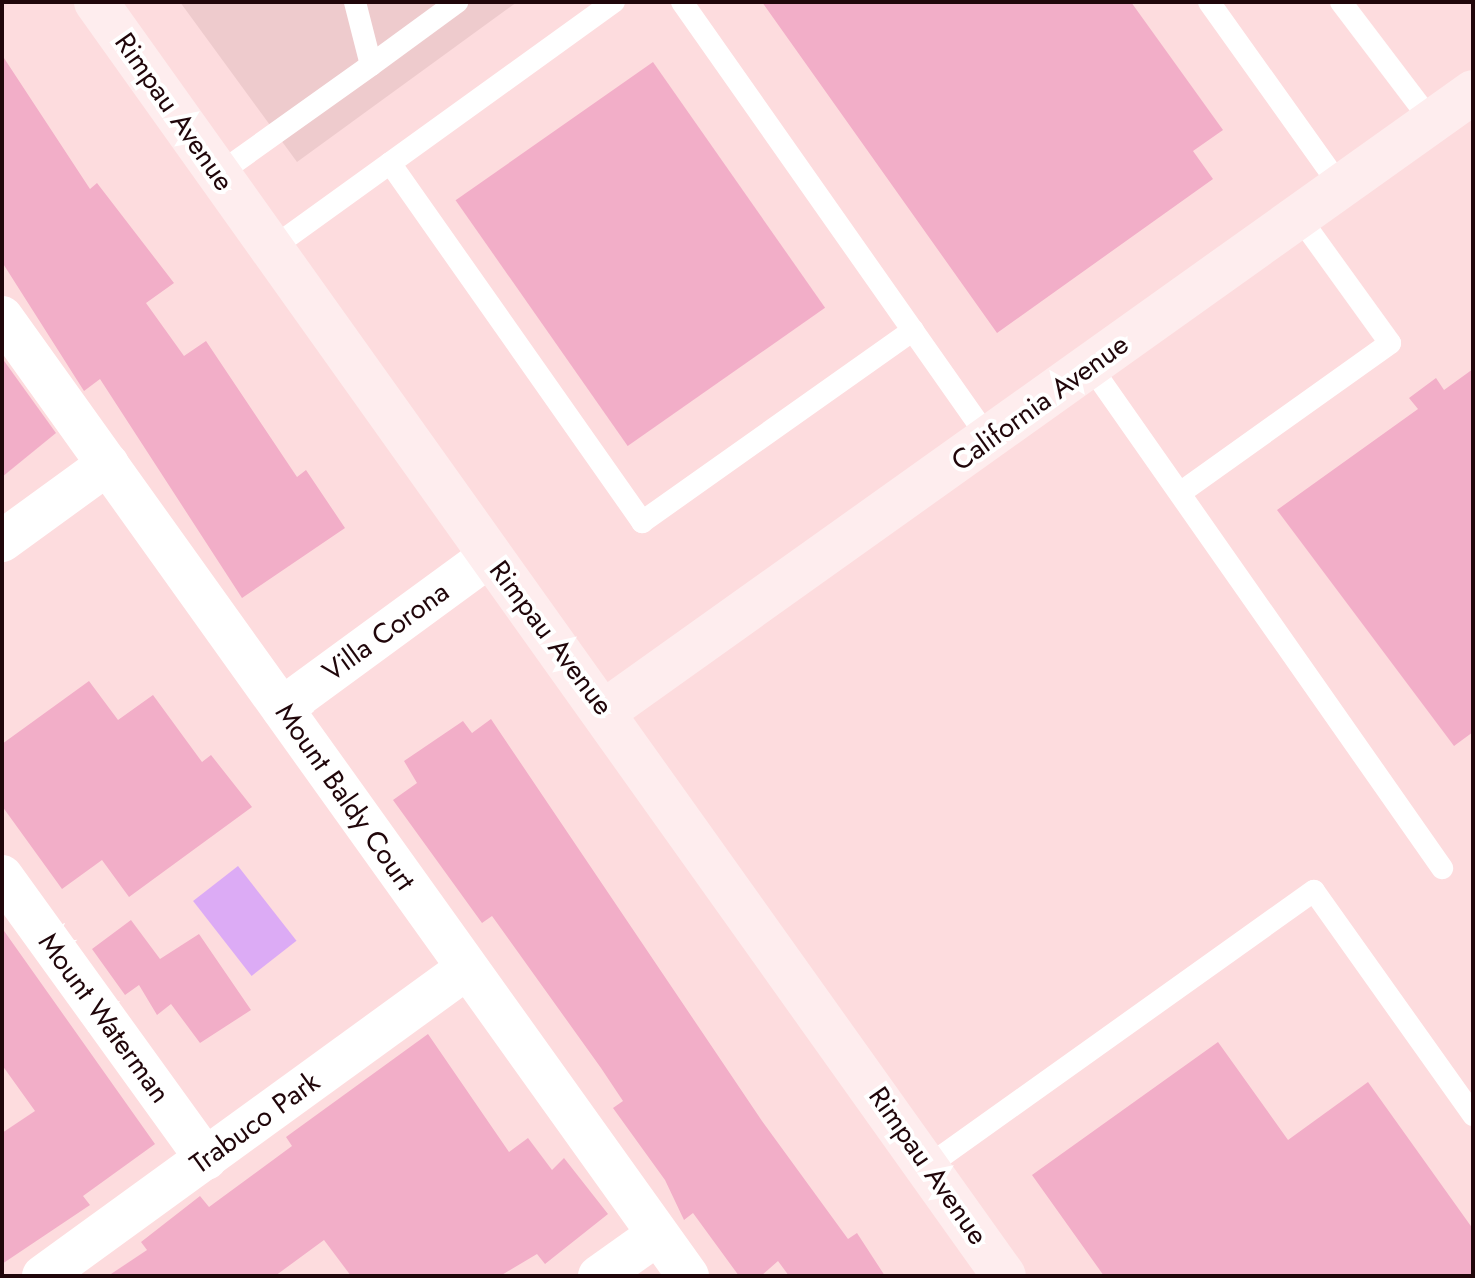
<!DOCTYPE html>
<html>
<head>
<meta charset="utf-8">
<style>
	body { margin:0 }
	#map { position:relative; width:1475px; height:1278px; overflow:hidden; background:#fddcde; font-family:Jost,sans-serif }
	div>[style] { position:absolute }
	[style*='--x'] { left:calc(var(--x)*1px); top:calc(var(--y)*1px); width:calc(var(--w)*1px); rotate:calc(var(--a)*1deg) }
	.built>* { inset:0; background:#eecbcd }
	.water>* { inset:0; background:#dcabf5; transform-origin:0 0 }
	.building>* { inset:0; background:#f2aec8; transform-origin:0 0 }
	.lane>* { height:22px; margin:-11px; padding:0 11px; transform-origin:11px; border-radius:11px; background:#fff }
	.street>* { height:42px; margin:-21px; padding:0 21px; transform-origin:21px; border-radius:21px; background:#fff }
	.secondary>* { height:44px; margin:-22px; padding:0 22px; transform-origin:22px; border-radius:22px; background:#feedee }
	span { translate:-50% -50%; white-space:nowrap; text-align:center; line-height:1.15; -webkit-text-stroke:8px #fff; paint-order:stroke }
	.street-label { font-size:28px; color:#20060a }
	.frame { position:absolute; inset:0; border:4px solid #20060a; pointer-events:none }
</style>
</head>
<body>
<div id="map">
	<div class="built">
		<div style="clip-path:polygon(180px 2px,517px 2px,297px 162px)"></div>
	</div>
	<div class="water">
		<div style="left:238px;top:866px;width:95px;height:57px;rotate:52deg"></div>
	</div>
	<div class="building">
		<div style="clip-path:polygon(762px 2px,1131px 2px,1223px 130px,1193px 151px,1213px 179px,997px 333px)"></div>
		<div style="clip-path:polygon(2px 55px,90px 189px,97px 183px,174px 283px,146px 303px,184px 356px,206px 341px,297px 477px,306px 470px,345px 528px,242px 598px,100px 379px,84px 391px,2px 262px)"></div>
		<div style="left:653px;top:62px;width:300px;height:241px;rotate:55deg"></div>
		<div style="clip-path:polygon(2px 358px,56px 433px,2px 477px)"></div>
		<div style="clip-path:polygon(1473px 369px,1473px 732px,1454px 746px,1277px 510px,1418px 409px,1409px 398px,1436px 378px,1444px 390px)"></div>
		<div style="clip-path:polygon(89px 681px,118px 720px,153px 695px,202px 762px,211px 755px,252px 807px,129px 897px,102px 860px,62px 889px,2px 806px,2px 744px)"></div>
		<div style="clip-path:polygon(491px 719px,762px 1121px,848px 1239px,857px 1233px,885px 1276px,789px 1276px,778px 1261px,761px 1276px,739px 1276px,693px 1213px,684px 1220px,665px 1180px,613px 1108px,623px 1101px,601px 1068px,492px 916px,482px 923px,393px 800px,417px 783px,404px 761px,463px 721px,472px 733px)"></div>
		<div style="clip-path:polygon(131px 920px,160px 959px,199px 934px,251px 1010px,200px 1043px,171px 1004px,157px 1015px,139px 985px,125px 995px,92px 949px)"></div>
		<div style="clip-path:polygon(2px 928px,155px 1144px,83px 1196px,90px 1205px,2px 1264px,2px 1133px,35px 1111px,2px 1065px)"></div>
		<div style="clip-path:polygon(428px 1034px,509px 1152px,528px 1138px,552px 1170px,564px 1158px,608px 1214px,545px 1264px,537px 1254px,500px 1276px,351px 1276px,324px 1240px,275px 1276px,108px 1276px,147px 1250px,141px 1242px,200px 1196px,209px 1207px,292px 1146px,286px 1137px)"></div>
		<div style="clip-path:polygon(1218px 1042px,1288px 1140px,1368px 1082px,1473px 1229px,1473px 1276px,1104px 1276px,1032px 1175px)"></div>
	</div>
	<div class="lane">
		<div style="--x:682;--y:2;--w:534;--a:54.91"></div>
		<div style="--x:1209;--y:2;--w:227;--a:54.5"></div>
		<div style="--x:1341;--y:2;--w:151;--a:52.8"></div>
		<div style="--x:371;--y:65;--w:107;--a:-36.2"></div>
		<div style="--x:390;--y:163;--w:439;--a:54.9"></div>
		<div style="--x:642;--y:522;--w:332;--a:-35.3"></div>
		<div style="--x:217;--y:175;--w:189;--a:-35.5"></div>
		<div style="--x:371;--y:65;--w:65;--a:-104.3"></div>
		<div style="--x:271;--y:249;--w:423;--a:-35.8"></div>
		<div style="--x:1091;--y:367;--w:612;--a:54.98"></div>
		<div style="--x:1180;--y:493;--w:258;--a:-35.5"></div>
		<div style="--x:1390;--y:343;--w:155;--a:-125.8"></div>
		<div style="--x:928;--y:1166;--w:474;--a:-35.5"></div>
		<div style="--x:1314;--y:891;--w:275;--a:54.6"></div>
	</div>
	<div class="street">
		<div style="--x:2;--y:317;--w:1179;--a:54.42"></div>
		<div style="--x:2;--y:541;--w:131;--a:-36"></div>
		<div style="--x:282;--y:708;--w:258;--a:-36.2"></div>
		<div style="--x:2;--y:876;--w:349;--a:54.2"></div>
		<div style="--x:43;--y:1276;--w:523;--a:-35.97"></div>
		<div style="--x:599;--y:1276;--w:72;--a:-35.4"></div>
	</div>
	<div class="secondary">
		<div style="--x:96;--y:2;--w:1564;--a:54.52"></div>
		<div style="--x:605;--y:711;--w:1066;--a:-35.49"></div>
	</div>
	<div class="street-label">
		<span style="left:174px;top:112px;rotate:55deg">Rimpau Avenue</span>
		<span style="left:1040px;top:403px;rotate:-36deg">California Avenue</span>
		<span style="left:386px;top:632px;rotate:-36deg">Villa Corona</span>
		<span style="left:551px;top:638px;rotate:53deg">Rimpau Avenue</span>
		<span style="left:345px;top:797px;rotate:55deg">Mount Baldy Court</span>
		<span style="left:104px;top:1018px;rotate:54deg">Mount Waterman</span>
		<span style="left:255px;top:1123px;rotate:-36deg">Trabuco Park</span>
		<span style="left:928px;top:1166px;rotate:55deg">Rimpau Avenue</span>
	</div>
	<div class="frame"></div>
</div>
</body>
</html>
